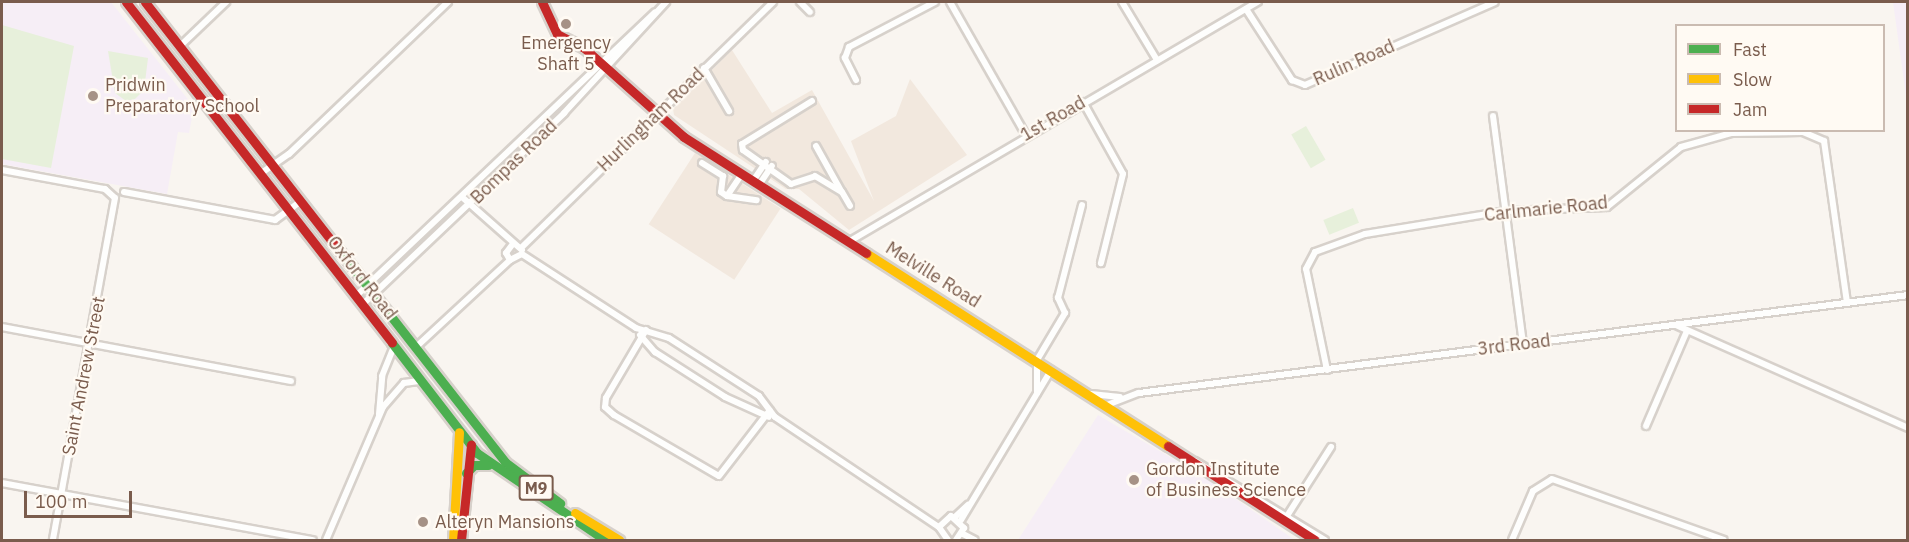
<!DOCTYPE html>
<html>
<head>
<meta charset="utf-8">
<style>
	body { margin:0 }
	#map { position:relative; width:1909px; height:542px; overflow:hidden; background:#f9f5f0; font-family:"IBM Plex Sans",sans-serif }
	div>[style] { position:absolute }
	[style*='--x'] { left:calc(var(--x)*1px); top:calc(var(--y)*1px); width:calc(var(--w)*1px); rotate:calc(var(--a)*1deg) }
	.residential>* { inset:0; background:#f2e8de; transform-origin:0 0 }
	.education>* { inset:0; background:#f6eef6 }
	.green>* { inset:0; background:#e7f0db; transform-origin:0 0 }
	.roads { filter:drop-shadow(2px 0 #d7d1cb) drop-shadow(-2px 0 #d7d1cb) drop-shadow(0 2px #d7d1cb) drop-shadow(0 -2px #d7d1cb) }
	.street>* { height:6px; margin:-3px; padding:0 3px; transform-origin:3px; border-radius:3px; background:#fefefd }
	.fast>* { height:9px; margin:-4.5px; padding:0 4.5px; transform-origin:4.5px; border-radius:4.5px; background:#4caf50 }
	.slow>* { height:9px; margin:-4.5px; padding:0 4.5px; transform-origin:4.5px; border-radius:4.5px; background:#ffc107 }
	.jam>* { height:9px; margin:-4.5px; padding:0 4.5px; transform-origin:4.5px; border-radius:4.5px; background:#c62828 }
	.dots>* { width:16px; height:16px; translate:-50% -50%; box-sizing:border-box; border:3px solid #fffaf3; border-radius:50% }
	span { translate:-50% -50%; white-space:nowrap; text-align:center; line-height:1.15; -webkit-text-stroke:4.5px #fffaf3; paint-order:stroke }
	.shield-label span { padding:2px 4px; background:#fffaf3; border:2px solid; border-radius:4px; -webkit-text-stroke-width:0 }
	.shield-label { font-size:16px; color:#7a5c4d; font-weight:700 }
	.poi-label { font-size:18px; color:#7a5c4d }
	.left { translate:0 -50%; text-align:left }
	.street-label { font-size:18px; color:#7a5c4d }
	.frame { position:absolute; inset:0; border:3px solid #7a5c4d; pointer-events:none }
	.legend { position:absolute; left:1675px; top:24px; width:210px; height:108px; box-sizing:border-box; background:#fffaf3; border:2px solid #cabbb1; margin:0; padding:8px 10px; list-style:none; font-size:18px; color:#7a5c4d }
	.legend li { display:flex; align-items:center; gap:12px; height:30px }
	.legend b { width:30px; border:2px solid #cabbb1 }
	.scale { position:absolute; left:24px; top:491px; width:108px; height:27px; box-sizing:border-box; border:3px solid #7a5c4d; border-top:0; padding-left:8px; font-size:18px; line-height:21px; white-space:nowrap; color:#7a5c4d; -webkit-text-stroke:4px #fffaf3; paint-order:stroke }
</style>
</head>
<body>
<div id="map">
	<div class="residential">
		<div style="clip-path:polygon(732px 50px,772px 113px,812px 90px,874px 201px,851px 141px,896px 116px,910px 79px,967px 155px,849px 230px,799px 189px,786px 189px,674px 115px,673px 109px)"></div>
		<div style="left:695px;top:153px;width:102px;height:85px;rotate:33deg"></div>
	</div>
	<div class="education">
		<div style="clip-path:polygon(2px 2px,111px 2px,194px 107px,189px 133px,178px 132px,167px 194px,2px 164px)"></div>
		<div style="clip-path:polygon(1893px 2px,1907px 2px,1907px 103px)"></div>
		<div style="clip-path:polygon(1098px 415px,1204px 477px,1295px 540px,1018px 540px)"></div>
	</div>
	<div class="green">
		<div style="clip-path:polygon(2px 25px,74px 46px,51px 168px,2px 159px)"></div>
		<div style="clip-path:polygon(108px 51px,148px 58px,144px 90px,135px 99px,126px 101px,115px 93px)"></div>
		<div style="left:1306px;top:126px;width:39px;height:17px;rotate:60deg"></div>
		<div style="left:1353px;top:208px;width:16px;height:32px;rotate:68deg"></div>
	</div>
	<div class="roads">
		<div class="street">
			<div style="--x:800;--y:2;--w:14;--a:45"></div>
			<div style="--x:950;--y:2;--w:153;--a:60.3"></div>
			<div style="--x:1122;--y:2;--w:68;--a:58.9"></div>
			<div style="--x:1246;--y:9;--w:85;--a:57.1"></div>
			<div style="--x:1292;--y:80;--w:14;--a:21"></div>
			<div style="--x:1305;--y:85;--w:207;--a:-23.6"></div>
			<div style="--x:180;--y:46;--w:64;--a:-43.7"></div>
			<div style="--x:704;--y:68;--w:50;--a:59.8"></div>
			<div style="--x:856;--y:80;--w:25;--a:-117"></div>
			<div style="--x:845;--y:58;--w:12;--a:-70"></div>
			<div style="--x:849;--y:47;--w:97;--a:-27.6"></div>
			<div style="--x:812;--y:101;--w:82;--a:148.4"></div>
			<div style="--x:742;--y:144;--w:6;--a:81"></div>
			<div style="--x:743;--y:150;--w:59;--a:35.3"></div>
			<div style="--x:791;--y:184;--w:25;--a:-18"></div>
			<div style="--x:815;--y:176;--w:31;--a:31"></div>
			<div style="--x:842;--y:192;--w:16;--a:60"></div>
			<div style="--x:1083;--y:102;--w:82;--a:60.9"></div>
			<div style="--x:1123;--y:174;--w:92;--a:103.9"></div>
			<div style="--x:1493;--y:116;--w:230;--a:82.5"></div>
			<div style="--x:816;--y:146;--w:51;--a:60.9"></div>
			<div style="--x:702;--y:163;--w:25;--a:32"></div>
			<div style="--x:723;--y:176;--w:16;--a:97"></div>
			<div style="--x:721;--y:192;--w:7;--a:34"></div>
			<div style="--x:727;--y:196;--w:27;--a:-56"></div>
			<div style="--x:2;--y:170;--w:105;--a:10.5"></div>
			<div style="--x:105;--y:189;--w:13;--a:42"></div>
			<div style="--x:115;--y:198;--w:348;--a:100.3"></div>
			<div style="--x:260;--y:174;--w:35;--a:-35"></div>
			<div style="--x:289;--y:154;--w:220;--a:-43.7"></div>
			<div style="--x:753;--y:181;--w:23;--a:-56"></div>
			<div style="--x:759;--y:185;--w:23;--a:-56"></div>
			<div style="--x:124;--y:192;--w:154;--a:10.5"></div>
			<div style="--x:275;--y:220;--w:31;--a:-36"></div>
			<div style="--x:727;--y:196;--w:30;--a:8"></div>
			<div style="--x:462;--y:197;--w:80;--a:41.5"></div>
			<div style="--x:850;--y:241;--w:473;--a:-30.4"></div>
			<div style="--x:512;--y:245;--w:10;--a:127"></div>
			<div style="--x:506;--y:253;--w:8;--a:60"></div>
			<div style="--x:510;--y:260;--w:13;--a:-27"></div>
			<div style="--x:521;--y:248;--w:352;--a:-44.3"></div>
			<div style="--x:522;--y:254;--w:136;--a:33"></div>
			<div style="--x:636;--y:328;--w:34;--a:17"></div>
			<div style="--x:669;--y:338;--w:107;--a:32.8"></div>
			<div style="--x:759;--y:396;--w:26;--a:53"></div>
			<div style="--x:775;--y:417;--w:197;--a:33.9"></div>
			<div style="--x:356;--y:296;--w:412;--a:-43.5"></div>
			<div style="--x:362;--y:305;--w:279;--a:-43.5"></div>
			<div style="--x:564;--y:113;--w:151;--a:-47.4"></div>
			<div style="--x:1678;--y:326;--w:252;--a:23.9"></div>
			<div style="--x:2;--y:327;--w:294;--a:10.6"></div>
			<div style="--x:646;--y:330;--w:79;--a:120.5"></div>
			<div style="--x:606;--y:398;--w:9;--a:96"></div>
			<div style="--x:605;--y:407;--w:12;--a:42"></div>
			<div style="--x:614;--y:415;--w:121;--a:30.2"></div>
			<div style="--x:719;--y:476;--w:83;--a:-52.3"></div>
			<div style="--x:640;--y:335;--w:23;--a:49"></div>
			<div style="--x:655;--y:352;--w:83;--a:32.7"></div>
			<div style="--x:725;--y:397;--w:48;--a:24.4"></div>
			<div style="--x:415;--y:348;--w:129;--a:-42.8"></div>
			<div style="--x:1327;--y:370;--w:103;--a:-101.7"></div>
			<div style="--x:1306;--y:269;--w:19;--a:-62"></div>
			<div style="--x:1315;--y:252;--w:53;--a:-19.8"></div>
			<div style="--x:1365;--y:234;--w:143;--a:-9.3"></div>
			<div style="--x:1506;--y:211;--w:101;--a:-2.3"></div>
			<div style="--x:1607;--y:207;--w:95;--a:-39"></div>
			<div style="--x:1681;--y:147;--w:52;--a:-15.6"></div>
			<div style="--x:1731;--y:133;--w:72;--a:-0.8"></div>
			<div style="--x:1803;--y:132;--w:23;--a:23"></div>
			<div style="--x:1824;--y:141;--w:163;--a:81.9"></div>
			<div style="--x:1037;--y:393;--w:33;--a:-90"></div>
			<div style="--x:1037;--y:360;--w:55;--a:-59.2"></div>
			<div style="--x:1065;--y:313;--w:17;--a:-115"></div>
			<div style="--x:1058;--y:298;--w:96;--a:-75.5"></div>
			<div style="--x:1091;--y:394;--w:29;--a:6"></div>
			<div style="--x:1107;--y:405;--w:34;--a:-21"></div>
			<div style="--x:1139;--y:393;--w:775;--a:-7.26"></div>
			<div style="--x:379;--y:414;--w:38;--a:-85"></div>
			<div style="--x:382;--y:376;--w:32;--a:-68"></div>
			<div style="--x:1646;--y:426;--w:103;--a:-66.7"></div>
			<div style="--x:1195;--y:461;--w:152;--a:31.3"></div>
			<div style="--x:2;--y:483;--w:316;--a:10.4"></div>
			<div style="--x:1287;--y:516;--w:82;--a:-57.5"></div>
			<div style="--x:955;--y:517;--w:18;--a:-43"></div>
			<div style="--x:961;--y:520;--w:175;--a:-59"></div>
			<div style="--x:963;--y:534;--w:13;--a:27"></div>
			<div style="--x:326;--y:540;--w:145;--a:-66.8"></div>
			<div style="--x:383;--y:407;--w:32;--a:-49"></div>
			<div style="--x:404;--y:383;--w:15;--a:-8"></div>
			<div style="--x:948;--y:540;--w:16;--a:-125"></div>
			<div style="--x:939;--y:527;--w:16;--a:-43"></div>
			<div style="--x:951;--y:516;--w:18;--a:43"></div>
			<div style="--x:964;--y:528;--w:14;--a:124"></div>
			<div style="--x:1512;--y:540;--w:53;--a:-66.8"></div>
			<div style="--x:1533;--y:491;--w:22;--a:-32"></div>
			<div style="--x:1552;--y:479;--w:182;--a:19.5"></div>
		</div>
		<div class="fast">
			<div style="--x:339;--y:250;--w:269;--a:51.9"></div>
			<div style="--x:505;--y:462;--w:69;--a:36.7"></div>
			<div style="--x:392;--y:343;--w:139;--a:52.3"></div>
			<div style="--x:477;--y:453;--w:155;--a:34.2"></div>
			<div style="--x:466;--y:473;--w:11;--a:-45"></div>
			<div style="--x:474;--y:465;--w:14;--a:0"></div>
		</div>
		<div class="slow">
			<div style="--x:866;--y:253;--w:358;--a:32.6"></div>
			<div style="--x:575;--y:513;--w:52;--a:31.5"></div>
			<div style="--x:453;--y:540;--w:108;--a:-86.8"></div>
		</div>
		<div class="jam">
			<div style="--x:126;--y:2;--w:432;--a:52"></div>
			<div style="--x:145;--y:2;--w:315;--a:52"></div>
			<div style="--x:542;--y:2;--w:35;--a:65"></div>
			<div style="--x:557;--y:34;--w:29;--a:27"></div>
			<div style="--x:583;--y:47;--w:135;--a:41.7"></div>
			<div style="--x:684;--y:137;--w:216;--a:32.5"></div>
			<div style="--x:1168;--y:446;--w:174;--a:32.6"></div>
			<div style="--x:461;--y:540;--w:96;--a:-84"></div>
		</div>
	</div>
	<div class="dots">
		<div style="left:566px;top:24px;background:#a69286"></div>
		<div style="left:93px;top:96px;background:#a69286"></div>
		<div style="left:1134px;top:480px;background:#a69286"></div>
		<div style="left:423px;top:522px;background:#a69286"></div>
	</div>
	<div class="shield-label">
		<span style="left:536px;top:488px">M9</span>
	</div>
	<div class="poi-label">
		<span style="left:566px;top:54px">Emergency<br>Shaft 5</span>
		<span class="left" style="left:105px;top:96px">Pridwin<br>Preparatory School</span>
		<span class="left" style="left:1146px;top:480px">Gordon Institute<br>of Business Science</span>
		<span class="left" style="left:435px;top:522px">Alteryn Mansions</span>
	</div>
	<div class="street-label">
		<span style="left:1354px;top:63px;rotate:-24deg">Rulin Road</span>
		<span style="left:1053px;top:119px;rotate:-30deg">1st Road</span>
		<span style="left:651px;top:120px;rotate:-44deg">Hurlingham Road</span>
		<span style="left:514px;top:162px;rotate:-44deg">Bompas Road</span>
		<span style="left:1546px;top:209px;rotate:-6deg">Carlmarie Road</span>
		<span style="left:933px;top:275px;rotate:32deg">Melville Road</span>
		<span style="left:362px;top:278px;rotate:52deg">Oxford Road</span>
		<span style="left:1514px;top:345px;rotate:-7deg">3rd Road</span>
		<span style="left:84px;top:376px;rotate:-79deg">Saint Andrew Street</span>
	</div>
	<div class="frame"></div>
	<ul class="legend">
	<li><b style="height:8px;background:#4caf50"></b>Fast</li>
	<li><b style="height:8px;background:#ffc107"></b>Slow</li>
	<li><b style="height:8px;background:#c62828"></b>Jam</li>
	</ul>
	<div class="scale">100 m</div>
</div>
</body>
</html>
